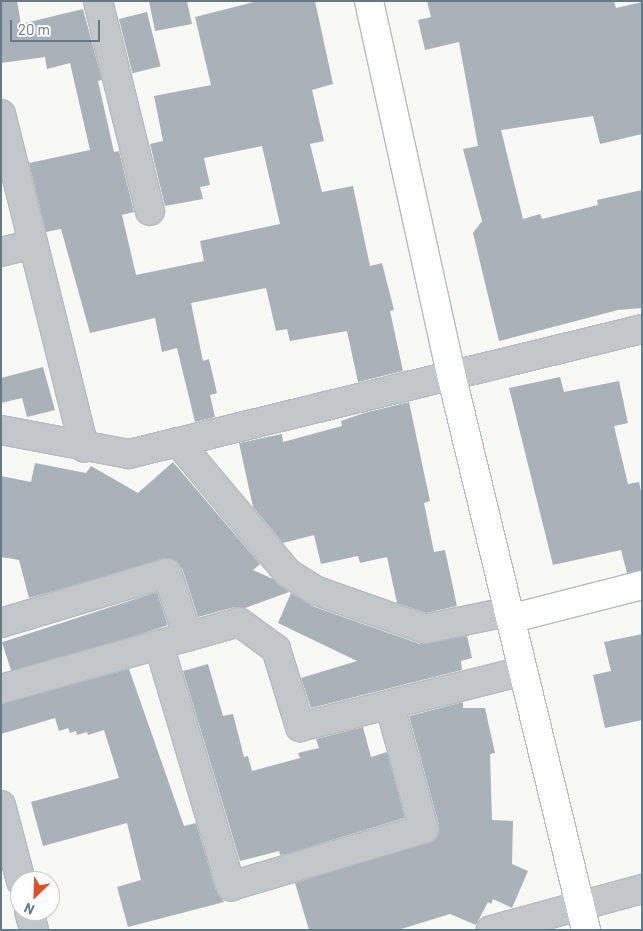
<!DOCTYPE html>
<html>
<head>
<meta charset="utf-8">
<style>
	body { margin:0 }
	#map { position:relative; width:643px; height:931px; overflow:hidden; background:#f8f8f5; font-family:Barlow,sans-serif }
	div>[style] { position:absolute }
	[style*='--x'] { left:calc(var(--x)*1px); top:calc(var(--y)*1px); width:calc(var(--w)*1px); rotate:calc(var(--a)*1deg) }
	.building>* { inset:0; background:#a9b2b8; transform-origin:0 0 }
	.roads { filter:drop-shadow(1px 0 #b5bbbf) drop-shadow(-1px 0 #b5bbbf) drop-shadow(0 1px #b5bbbf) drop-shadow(0 -1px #b5bbbf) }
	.street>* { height:28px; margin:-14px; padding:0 14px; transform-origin:14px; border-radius:14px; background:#c3c7ca }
	.secondary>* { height:28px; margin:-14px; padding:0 14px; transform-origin:14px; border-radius:14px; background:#fff }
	span { translate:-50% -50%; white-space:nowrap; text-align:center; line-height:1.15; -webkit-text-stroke:5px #fff; paint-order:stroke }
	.frame { position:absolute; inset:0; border:2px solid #667986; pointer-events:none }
	.north { position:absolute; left:10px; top:871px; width:50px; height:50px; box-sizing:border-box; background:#fff; border:1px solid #c2c9cf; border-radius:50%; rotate:204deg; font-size:14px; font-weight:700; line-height:20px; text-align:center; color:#667986 }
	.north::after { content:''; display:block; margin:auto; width:18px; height:22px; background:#e64d27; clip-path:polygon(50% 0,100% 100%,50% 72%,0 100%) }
	.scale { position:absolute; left:10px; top:20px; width:90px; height:22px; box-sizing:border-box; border:2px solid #667986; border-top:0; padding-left:6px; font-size:15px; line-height:18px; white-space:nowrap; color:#667986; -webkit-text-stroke:4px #fff; paint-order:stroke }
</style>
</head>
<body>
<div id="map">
	<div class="building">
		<div style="clip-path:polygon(1px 1px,17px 1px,21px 24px,83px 9px,102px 80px,98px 81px,114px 152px,119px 151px,134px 212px,122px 215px,136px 275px,204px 261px,200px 241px,280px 224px,262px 146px,204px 158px,210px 185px,200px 187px,203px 199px,165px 206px,150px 144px,163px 141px,154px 96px,211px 85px,195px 17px,258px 1px,315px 1px,333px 84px,312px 90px,324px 141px,310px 144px,322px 192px,353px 186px,370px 266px,382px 263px,394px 310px,390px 311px,403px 371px,358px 382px,347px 331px,290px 341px,287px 329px,276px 331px,266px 288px,191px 303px,203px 361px,209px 359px,217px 393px,210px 395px,215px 417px,195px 422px,177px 348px,162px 352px,155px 318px,90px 333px,61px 229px,46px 232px,29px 163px,90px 150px,70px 63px,47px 69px,45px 57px,1px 63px)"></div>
		<div style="clip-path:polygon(149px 1px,187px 1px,192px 24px,155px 31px)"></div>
		<div style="clip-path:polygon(427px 1px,614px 1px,616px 8px,642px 2px,642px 134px,600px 144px,593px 116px,501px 130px,523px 219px,540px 214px,542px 219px,598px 205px,597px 200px,642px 190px,642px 308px,618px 310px,499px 341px,473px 233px,482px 221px,463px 149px,478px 146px,459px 42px,425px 50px,418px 20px,431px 17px)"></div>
		<div style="left:147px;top:12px;width:56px;height:29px;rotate:76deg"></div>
		<div style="clip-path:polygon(43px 367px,55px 410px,27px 417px,22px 398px,1px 403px,1px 378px)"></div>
		<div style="clip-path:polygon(560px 377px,564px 392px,619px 381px,628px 423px,614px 426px,628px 484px,639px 482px,642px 496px,642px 570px,627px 573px,621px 550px,553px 565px,509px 388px)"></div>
		<div style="clip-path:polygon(409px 402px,430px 501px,424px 503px,434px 552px,445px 550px,457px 606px,426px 613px,397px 603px,387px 557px,360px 563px,358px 556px,321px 564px,314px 535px,283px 543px,253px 507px,239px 443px,282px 434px,283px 442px,342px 426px,341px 421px,364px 413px)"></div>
		<div style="clip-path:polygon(173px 462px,260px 564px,253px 570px,273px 579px,289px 592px,245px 608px,235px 607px,198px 617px,182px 568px,170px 558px,29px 598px,19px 560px,1px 557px,1px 476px,31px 482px,35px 463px,86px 473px,91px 466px,138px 493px)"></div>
		<div style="left:157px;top:592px;width:35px;height:163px;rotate:72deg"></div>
		<div style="clip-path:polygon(291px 593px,312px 606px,420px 644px,467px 636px,472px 658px,461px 661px,462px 670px,311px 708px,301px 678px,357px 661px,278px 623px)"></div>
		<div style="clip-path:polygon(642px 634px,642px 720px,605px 728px,593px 675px,611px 671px,604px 642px)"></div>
		<div style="clip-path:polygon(208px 664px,223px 716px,233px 714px,244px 757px,248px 756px,252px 771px,300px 758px,298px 753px,319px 748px,316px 739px,363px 727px,371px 757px,387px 752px,405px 818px,286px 854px,280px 855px,279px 851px,240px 861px,183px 671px)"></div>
		<div style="clip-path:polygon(129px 669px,184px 826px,196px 823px,216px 890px,224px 902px,128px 927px,117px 887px,141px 880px,127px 823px,43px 846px,31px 802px,119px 778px,104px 730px,88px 735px,87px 732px,77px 735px,76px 731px,70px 733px,68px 728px,59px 731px,55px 718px,1px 734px,1px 704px)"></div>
		<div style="clip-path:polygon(463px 702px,463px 708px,485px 708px,495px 753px,490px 754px,492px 820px,513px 821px,512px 864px,528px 871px,512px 908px,493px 899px,491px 904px,488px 902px,476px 925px,450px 914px,398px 930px,309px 930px,295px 883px,436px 839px,439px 825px,409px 716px)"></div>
	</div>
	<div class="roads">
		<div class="street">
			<div style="--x:98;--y:1;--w:216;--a:76.1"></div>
			<div style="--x:1;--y:114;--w:344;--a:76"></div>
			<div style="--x:1;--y:252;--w:33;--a:-14"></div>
			<div style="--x:1;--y:430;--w:130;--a:10.6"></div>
			<div style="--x:129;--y:454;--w:528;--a:-13.69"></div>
			<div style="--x:178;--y:442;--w:171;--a:50"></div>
			<div style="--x:288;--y:573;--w:34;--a:32"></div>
			<div style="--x:317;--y:591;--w:114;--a:19.4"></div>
			<div style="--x:425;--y:629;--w:88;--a:-11.8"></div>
			<div style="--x:1;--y:623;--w:173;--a:-16.8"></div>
			<div style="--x:167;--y:573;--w:67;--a:71.8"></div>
			<div style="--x:159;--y:645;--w:252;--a:73.4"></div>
			<div style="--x:231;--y:886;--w:201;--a:-16.5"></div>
			<div style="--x:424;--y:829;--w:128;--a:-105.5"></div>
			<div style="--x:1;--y:689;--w:247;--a:-15.7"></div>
			<div style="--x:239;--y:622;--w:46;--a:36.1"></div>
			<div style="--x:276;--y:649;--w:82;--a:72.9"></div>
			<div style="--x:300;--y:727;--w:230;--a:-14.1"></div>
			<div style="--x:1;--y:805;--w:79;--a:75.3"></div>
			<div style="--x:29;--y:911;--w:20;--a:75"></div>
			<div style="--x:491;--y:930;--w:156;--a:-15.2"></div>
		</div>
		<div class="secondary">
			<div style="--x:369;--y:1;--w:382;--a:77.6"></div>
			<div style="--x:451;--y:374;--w:572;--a:76.35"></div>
			<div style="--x:513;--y:618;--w:133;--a:-14.3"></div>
		</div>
	</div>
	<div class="frame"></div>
	<div class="north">N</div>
	<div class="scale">20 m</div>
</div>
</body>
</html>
